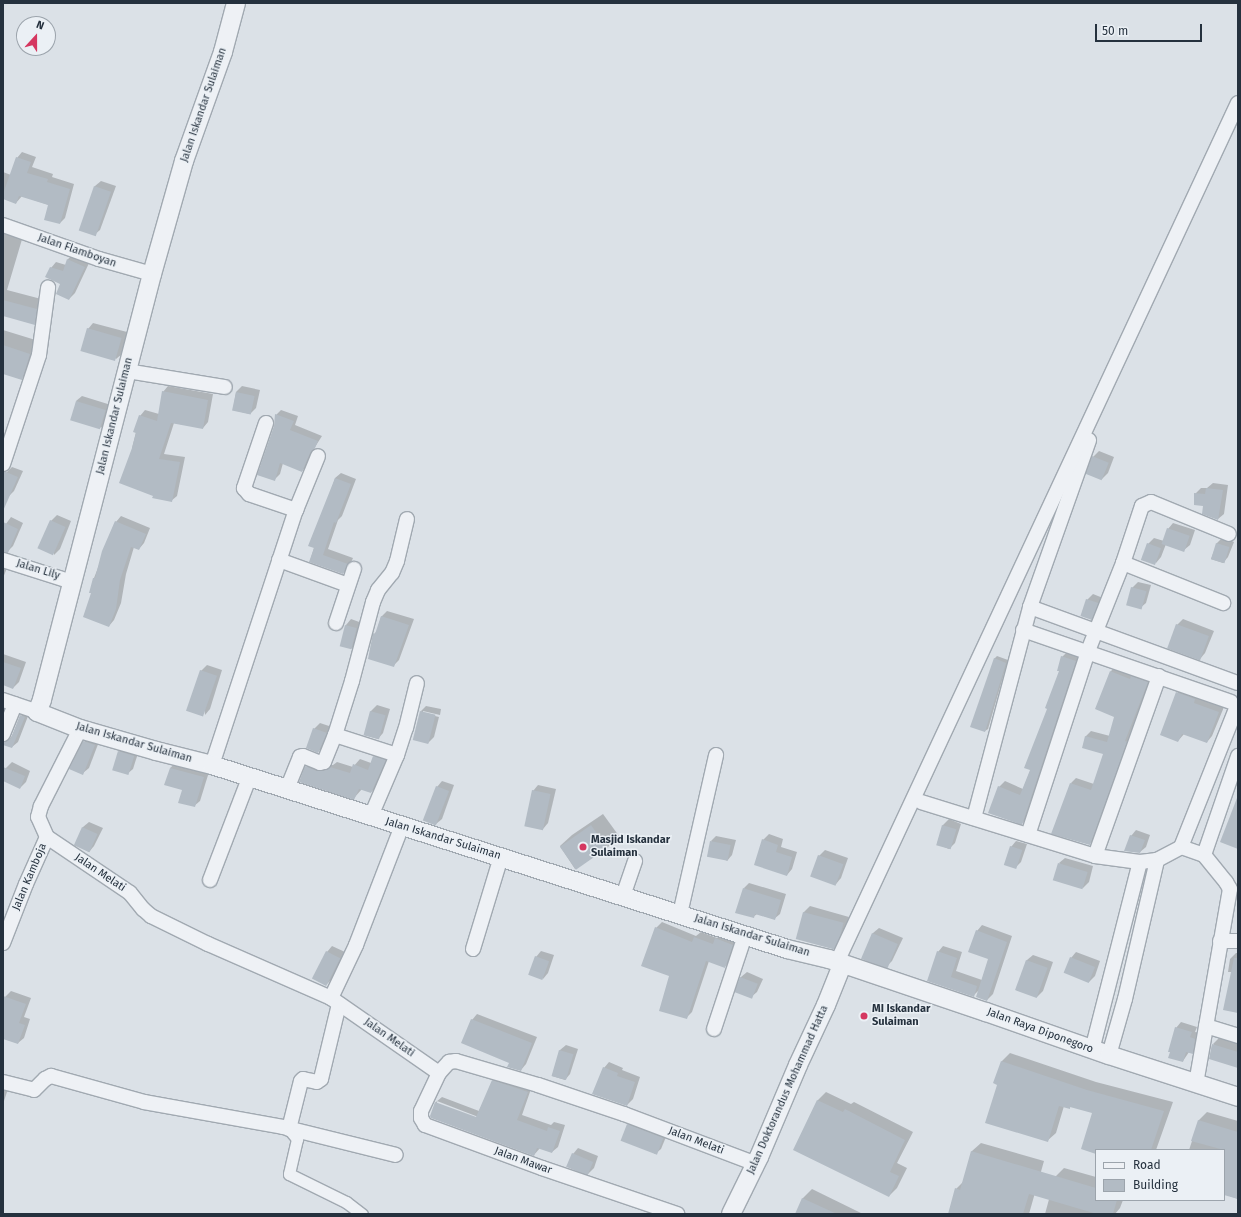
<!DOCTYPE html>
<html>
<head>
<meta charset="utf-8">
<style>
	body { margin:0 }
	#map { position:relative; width:1241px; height:1217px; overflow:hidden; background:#dbe1e7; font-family:"Fira Sans",sans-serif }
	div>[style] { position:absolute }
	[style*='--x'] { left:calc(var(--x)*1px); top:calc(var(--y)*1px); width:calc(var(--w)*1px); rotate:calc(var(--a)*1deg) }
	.shadow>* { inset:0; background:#0003 }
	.building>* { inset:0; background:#b2bbc4; transform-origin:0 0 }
	.roads { filter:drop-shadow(1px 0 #a1a9b1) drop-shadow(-1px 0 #a1a9b1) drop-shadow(0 1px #a1a9b1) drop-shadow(0 -1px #a1a9b1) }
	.pedestrian>* { height:11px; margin:-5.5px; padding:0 5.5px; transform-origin:5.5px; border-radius:5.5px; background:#eef1f5 }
	.minor>* { height:14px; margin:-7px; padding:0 7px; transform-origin:7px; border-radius:7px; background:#eef1f5 }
	.tertiary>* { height:18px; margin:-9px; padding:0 9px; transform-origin:9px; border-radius:9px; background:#eef1f5 }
	.dots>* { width:11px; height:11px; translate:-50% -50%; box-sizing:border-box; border:2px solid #ebf0f5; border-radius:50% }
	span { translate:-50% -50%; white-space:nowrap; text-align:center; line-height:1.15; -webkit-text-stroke:3px #ebf0f5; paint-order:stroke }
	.street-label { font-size:11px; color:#25313e }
	.poi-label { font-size:11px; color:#25313e; font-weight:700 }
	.left { translate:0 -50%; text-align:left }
	.frame { position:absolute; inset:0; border:4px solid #25313e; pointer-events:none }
	.legend { position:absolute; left:1095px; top:1149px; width:130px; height:52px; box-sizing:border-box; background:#ebf0f5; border:1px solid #9ca4ac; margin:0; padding:5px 7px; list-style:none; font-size:12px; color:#25313e }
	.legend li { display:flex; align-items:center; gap:8px; height:20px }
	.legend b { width:20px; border:1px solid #9ca4ac }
	.north { position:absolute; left:16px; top:16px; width:40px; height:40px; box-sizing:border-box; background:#ebf0f5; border:1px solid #9ca4ac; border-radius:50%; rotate:21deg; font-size:11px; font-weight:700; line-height:16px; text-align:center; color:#25313e }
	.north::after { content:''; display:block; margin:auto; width:14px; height:18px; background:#d53760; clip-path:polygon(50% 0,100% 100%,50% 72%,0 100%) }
	.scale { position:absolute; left:1095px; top:24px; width:107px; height:18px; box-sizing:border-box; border:2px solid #25313e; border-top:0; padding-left:5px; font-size:12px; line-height:14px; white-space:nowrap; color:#25313e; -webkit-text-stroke:3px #ebf0f5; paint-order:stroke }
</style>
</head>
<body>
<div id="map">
	<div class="shadow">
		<div style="clip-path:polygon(22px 152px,36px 157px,32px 167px,53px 174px,52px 177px,74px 184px,65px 218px,60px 223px,49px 205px,22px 196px,16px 203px,3px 198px,3px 172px,11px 175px,17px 158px)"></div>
		<div style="clip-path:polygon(101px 181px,116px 186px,100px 230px,94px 235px,95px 186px)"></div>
		<div style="clip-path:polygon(3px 230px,23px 236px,7px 290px,45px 300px,43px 315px,34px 323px,3px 315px)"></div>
		<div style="clip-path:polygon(74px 254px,90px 261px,75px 293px,69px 299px,51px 268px,56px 262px,66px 265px,68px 259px)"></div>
		<div style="clip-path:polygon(93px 323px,127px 332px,122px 354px,116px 359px,88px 329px)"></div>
		<div style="clip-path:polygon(3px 330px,42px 342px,33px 367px,21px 379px,3px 373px)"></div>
		<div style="clip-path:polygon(168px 386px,213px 394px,208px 422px,203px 428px,174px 423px,164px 454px,185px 457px,177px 496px,171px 501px,132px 448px,140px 416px,145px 410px,159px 414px,163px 392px)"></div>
		<div style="clip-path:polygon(242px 386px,260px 390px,256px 408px,250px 414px,233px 410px,236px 392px)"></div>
		<div style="clip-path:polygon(82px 396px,111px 405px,106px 423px,101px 428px,76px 401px)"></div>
		<div style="clip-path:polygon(281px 410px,298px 416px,295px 425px,322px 436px,315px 447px,307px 466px,302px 471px,283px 463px,280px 474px,274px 480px,276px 415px)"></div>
		<div style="clip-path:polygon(1099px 451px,1114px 457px,1108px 473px,1102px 479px,1093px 457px)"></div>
		<div style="clip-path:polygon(12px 467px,23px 471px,14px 491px,8px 497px,3px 494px,3px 479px,6px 473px)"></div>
		<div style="clip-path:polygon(341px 473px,356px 479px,342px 516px,338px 520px,328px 549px,353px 558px,349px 567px,343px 573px,310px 561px,335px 478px)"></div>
		<div style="clip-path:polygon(1213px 483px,1228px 485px,1224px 514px,1218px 519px,1195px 494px,1201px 488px,1207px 488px)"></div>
		<div style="clip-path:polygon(57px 515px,71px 521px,60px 549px,54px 555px,51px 521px)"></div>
		<div style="clip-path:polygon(121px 516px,150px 528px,144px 543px,139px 549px,134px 547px,126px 574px,121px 603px,114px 620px,109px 626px,94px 578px,116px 522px)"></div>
		<div style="clip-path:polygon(11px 517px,23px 523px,13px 546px,7px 552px,3px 551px,3px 528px)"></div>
		<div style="clip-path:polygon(1173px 523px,1195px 530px,1190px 545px,1184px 550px,1166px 544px,1161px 557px,1156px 563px,1148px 544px,1154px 538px,1164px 541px,1168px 529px)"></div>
		<div style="clip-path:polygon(1223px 537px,1234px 542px,1228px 557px,1223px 563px,1211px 559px,1217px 543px)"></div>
		<div style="clip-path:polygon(3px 560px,9px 563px,3px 578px)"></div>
		<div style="clip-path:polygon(1138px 582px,1151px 585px,1146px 603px,1140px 608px,1132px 588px)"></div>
		<div style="clip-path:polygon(1093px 594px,1103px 598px,1097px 613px,1091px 619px,1087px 600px)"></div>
		<div style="clip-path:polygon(387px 611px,414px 619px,399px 660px,393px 666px,374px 634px,377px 631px,381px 617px)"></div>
		<div style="clip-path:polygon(351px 619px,362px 623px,357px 643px,351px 649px,346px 625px)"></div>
		<div style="clip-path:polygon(1183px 619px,1214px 631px,1205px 653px,1200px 659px,1177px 625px)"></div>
		<div style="clip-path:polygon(1068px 651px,1081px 655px,1028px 818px,1022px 823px,999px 787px,1005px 781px,1023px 789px,1031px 769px,1060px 670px,1062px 657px)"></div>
		<div style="clip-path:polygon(3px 654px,26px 662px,19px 682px,13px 688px,3px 684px)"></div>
		<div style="clip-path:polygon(997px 656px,1008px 660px,988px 729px,985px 731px,994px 659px)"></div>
		<div style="clip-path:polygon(207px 665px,222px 670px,210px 709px,205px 715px,201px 671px)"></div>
		<div style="clip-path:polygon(1116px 666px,1152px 677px,1130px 736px,1131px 737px,1095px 839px,1089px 844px,1071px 783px,1076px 778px,1094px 784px,1105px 753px,1083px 747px,1086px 736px,1091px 731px,1110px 736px,1115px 716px,1111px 671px)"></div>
		<div style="clip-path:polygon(1183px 687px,1224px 707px,1212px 736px,1207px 742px,1184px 734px,1178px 741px,1177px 693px)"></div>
		<div style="clip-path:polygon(377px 705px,390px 709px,383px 733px,378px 739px,365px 735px,371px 711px)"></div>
		<div style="clip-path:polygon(426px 706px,441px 709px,440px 715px,423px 711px,423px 713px,439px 717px,434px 737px,428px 743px,421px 711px)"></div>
		<div style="clip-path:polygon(26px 710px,30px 711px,18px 742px,12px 747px,4px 744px,12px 736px,21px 716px)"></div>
		<div style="clip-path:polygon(320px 723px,332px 727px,324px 746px,318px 752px,314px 729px)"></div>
		<div style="clip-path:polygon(90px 736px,100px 739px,89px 768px,83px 773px,84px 742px)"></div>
		<div style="clip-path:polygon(124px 746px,139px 750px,133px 769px,127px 774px,119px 751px)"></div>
		<div style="clip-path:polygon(380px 751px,390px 755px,377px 787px,371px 792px,362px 789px,354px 798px,306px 767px,312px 761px,323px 766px,333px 765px,337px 762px,353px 767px,360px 759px,371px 763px,374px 757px)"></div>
		<div style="clip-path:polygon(12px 762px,30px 771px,26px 782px,20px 788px,3px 780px,6px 768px)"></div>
		<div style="clip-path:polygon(176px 763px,209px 772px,200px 801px,194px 806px,170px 768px)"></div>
		<div style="clip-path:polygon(442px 781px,454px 785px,442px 819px,436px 824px,437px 787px)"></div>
		<div style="clip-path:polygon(538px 785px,556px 789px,548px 823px,543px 829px,533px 791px)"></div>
		<div style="clip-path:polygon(603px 814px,619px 836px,607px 848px,575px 869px,560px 846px,572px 835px)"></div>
		<div style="clip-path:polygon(949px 819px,961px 824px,955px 843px,949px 849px,937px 844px,943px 825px)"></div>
		<div style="clip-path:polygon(89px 822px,103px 828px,94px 846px,89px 852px,76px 845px,83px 827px)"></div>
		<div style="clip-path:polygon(1136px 830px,1150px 835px,1146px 847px,1140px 852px,1131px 836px)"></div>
		<div style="clip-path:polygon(769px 834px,783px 839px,781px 847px,797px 852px,792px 869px,787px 875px,763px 840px)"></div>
		<div style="clip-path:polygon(716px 836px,736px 840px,732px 855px,727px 861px,711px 841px)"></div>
		<div style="clip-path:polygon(1016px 841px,1027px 844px,1021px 862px,1015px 868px,1011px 847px)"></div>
		<div style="clip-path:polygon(825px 850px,848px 858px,841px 878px,836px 884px,819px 856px)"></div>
		<div style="clip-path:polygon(1065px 858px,1093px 866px,1089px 882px,1083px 888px,1059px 863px)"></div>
		<div style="clip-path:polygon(749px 883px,786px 894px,780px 914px,774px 919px,757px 914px,753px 917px,744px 888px)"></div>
		<div style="clip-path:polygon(810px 906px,849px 917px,839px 943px,833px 948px,797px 938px,804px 912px)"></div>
		<div style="clip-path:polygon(662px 922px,696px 936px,701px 932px,717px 938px,722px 933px,738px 939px,731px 961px,725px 966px,709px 961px,692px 1012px,686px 1018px,656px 928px)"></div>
		<div style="clip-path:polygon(982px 925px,1012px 936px,993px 994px,987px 1000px,979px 990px,973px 996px,928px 980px,938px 952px,943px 946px,962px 952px,956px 971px,982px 980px,989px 958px,977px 931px)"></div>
		<div style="clip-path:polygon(879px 928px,903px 938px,892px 961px,887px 966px,863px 958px,873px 933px)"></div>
		<div style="clip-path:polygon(332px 946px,345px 952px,333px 978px,327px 984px,327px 952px)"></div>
		<div style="clip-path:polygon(541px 951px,554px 955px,548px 973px,543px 979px,536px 957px)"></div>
		<div style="clip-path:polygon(1076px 952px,1100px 961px,1095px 976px,1089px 982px,1071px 958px)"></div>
		<div style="clip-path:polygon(1236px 953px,1238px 953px,1238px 1012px,1231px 972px,1228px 972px,1230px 959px)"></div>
		<div style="clip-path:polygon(1033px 955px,1053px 962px,1043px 991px,1037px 997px,1017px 990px,1027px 960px)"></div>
		<div style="clip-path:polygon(747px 972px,763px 979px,757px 992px,751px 997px,736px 991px,741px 977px)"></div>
		<div style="clip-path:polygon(11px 991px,31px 998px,24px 1017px,30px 1019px,24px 1038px,18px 1043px,3px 1038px,3px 1002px,5px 997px)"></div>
		<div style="clip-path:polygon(477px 1014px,537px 1037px,526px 1064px,521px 1070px,510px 1062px,472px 1020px)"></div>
		<div style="clip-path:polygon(1181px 1022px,1197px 1027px,1195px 1032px,1200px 1033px,1198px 1048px,1192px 1053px,1189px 1052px,1183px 1061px,1176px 1028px)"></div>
		<div style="clip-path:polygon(1221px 1036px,1238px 1041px,1238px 1067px,1213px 1044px)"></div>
		<div style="clip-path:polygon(566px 1045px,578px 1049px,570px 1074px,565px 1080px,552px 1076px,560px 1050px)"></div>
		<div style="clip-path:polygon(1010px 1053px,1096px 1082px,1173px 1102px,1156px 1150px,1096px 1150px,1096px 1153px,1093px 1112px,1072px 1106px,1069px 1108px,1064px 1106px,1056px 1133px,1047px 1141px,998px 1084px,1002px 1061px)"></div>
		<div style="clip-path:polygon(609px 1062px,623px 1068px,622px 1070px,640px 1077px,633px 1099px,627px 1105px,604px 1068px)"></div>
		<div style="clip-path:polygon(evenodd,498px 1075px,532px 1086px,522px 1115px,551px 1125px,554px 1122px,565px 1125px,558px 1147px,552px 1152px,540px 1148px,534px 1155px,431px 1116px,436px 1102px,442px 1097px,479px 1111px,493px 1081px,498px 1075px,437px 1101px,481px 1118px,480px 1120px,437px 1104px,437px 1101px)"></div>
		<div style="clip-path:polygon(3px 1088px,8px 1089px,3px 1104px)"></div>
		<div style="clip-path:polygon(826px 1092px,851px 1104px,854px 1102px,913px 1132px,897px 1163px,907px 1168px,897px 1188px,889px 1196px,795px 1150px,818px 1100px)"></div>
		<div style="clip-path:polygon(1207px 1112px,1238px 1121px,1238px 1199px,1224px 1194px,1224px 1150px,1189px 1150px,1199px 1120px)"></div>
		<div style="clip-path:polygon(634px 1119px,668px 1132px,661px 1149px,655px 1154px,628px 1125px)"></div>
		<div style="clip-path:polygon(981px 1143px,1044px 1161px,1029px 1214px,949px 1214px,956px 1189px,964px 1181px,972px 1151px)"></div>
		<div style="clip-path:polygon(578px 1148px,598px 1156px,594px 1168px,588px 1174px,573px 1154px)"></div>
		<div style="clip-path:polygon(1064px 1168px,1096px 1177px,1096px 1200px,1123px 1200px,1120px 1208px,1115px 1214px,1045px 1214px,1055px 1177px)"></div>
		<div style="clip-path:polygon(812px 1189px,863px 1214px,796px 1214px,803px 1198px)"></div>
	</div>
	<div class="building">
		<div style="clip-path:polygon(16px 157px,31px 162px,27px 173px,48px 179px,47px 182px,70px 189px,60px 224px,44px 220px,48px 205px,19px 196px,16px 204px,3px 199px,3px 194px)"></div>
		<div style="left:94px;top:186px;width:18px;height:47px;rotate:19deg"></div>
		<div style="clip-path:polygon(67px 259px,85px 267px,69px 300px,56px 294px,60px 284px,45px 277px,50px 267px,63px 271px)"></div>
		<div style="clip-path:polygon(3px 300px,37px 309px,35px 325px,3px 316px)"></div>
		<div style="left:87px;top:328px;width:36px;height:24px;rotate:16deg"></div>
		<div style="clip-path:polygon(3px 345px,30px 354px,22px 380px,3px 374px)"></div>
		<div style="clip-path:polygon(162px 391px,208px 400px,203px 429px,171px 423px,159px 459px,180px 462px,172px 502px,152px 498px,153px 496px,119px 483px,132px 448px,136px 433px,133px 432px,139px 415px,157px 421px)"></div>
		<div style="left:236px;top:392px;width:19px;height:19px;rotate:12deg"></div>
		<div style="left:76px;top:401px;width:31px;height:20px;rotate:17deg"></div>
		<div style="clip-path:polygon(275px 414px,294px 421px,290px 430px,318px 441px,315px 448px,310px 453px,302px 472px,280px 463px,275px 481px,257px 475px,274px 426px)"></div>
		<div style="left:1092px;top:456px;width:18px;height:19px;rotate:22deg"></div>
		<div style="clip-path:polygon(3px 472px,6px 472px,18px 477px,3px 511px)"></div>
		<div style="clip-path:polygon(335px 478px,351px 484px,336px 523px,334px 522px,323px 555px,348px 564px,343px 574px,309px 562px,314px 548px,308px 546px)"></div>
		<div style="clip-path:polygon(1206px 488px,1223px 490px,1218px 520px,1202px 514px,1203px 506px,1194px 505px,1194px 493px,1205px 494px)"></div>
		<div style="left:50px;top:520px;width:17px;height:31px;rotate:24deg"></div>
		<div style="clip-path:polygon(115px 521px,146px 534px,139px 550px,131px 547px,120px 580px,116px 609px,109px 627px,83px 617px,91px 593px,89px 593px,93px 578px,95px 578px,102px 551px)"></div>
		<div style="clip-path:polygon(3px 522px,18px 529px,8px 553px,3px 552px)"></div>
		<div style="left:1167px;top:528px;width:24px;height:17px;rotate:19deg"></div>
		<div style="left:1147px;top:543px;width:15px;height:18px;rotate:20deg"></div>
		<div style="left:1216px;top:543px;width:14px;height:17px;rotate:17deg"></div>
		<div style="left:1131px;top:587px;width:16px;height:19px;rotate:15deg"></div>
		<div style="left:1086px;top:599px;width:13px;height:18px;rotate:18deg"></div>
		<div style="clip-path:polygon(381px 616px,409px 625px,394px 667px,368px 659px,373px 633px,375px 634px)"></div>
		<div style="left:1176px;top:624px;width:35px;height:26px;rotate:20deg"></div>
		<div style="left:345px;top:625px;width:12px;height:22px;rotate:14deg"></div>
		<div style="clip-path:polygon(1061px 656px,1076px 661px,1022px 825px,988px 813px,998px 786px,1020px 795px,1030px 770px,1024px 768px,1047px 709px,1045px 708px,1059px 671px,1057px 671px)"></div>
		<div style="clip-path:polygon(994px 658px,1006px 663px,985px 732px,970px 727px)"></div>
		<div style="clip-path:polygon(3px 662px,21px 668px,13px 689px,3px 685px)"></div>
		<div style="left:200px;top:670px;width:18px;height:43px;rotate:19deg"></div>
		<div style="clip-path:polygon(1110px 671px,1130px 679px,1131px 676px,1148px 682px,1125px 741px,1127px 742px,1090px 845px,1051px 834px,1070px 783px,1091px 790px,1103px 754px,1082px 748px,1085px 736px,1107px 742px,1114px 717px,1095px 709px)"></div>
		<div style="clip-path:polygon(1176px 692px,1195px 699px,1194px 703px,1219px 712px,1207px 743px,1182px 734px,1178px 742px,1160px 735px)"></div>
		<div style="left:370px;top:711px;width:16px;height:25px;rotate:15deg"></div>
		<div style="left:420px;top:711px;width:16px;height:30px;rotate:14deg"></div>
		<div style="clip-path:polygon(20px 715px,25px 717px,12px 748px,3px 745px,3px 743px,11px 738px)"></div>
		<div style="clip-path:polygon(313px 728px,327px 733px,318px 753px,306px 748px)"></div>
		<div style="clip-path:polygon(83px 741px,95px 745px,83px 775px,69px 769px)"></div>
		<div style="left:118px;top:751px;width:17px;height:20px;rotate:17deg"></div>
		<div style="clip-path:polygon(373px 756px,386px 760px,371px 793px,359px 789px,354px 800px,299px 782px,305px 766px,317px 771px,326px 770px,330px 767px,350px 773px,353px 764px,368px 770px)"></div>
		<div style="clip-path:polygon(3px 767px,25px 776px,20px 789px,3px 781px)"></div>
		<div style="clip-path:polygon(170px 768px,204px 777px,195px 807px,178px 803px,182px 790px,164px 785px)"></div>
		<div style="left:436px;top:786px;width:14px;height:37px;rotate:21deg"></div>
		<div style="left:532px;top:790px;width:19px;height:37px;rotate:12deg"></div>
		<div style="clip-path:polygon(1237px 798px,1238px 798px,1238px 849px,1220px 842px)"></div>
		<div style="left:591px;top:825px;width:28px;height:38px;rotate:55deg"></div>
		<div style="left:942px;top:825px;width:15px;height:21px;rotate:16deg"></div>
		<div style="left:82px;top:827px;width:17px;height:20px;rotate:24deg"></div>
		<div style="clip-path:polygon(1130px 835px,1145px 840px,1140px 853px,1124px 851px)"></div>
		<div style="clip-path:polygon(762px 839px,778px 845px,776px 852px,792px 857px,787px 876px,754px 865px)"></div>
		<div style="left:710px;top:841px;width:21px;height:16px;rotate:11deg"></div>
		<div style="left:1010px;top:846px;width:13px;height:20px;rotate:18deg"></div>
		<div style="left:818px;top:855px;width:27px;height:23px;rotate:20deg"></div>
		<div style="left:1058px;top:863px;width:31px;height:18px;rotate:17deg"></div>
		<div style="clip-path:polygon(743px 888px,781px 900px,775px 920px,755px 914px,754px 918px,735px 913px)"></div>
		<div style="left:803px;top:912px;width:42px;height:28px;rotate:15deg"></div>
		<div style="clip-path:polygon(655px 927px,692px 942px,694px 937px,713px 944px,715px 938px,733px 945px,725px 968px,706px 961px,687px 1019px,659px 1011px,669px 976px,641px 966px)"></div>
		<div style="clip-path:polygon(976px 930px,1007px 942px,987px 1001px,976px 997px,988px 959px,968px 952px)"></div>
		<div style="left:872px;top:933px;width:28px;height:28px;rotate:23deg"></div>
		<div style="left:326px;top:951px;width:16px;height:31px;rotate:27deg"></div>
		<div style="clip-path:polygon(937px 951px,957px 958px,951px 977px,977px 986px,974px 997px,927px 981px)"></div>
		<div style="left:535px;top:956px;width:15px;height:20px;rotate:20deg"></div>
		<div style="left:1070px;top:957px;width:27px;height:17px;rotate:22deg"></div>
		<div style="clip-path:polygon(1234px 958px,1238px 958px,1238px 1013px,1223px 1010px)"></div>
		<div style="left:1026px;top:960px;width:23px;height:32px;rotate:20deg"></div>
		<div style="left:740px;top:977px;width:19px;height:16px;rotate:21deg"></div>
		<div style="clip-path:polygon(3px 996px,26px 1004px,19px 1023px,25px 1025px,18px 1044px,3px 1039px)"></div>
		<div style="clip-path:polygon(471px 1019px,532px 1043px,521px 1071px,507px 1067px,509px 1063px,461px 1043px)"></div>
		<div style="clip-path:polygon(1175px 1027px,1192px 1032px,1190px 1037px,1195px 1039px,1193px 1054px,1186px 1052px,1183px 1062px,1168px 1058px,1170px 1052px,1168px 1052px)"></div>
		<div style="clip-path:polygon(1212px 1044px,1238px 1052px,1238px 1068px,1209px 1059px)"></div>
		<div style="left:559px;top:1050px;width:15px;height:27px;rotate:16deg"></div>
		<div style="clip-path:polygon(1001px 1061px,1087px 1090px,1164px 1111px,1151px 1150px,1096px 1150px,1096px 1154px,1081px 1149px,1092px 1113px,1070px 1107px,1070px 1109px,1059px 1106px,1048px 1142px,985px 1123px,997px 1085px,993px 1083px)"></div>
		<div style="clip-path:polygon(603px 1067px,618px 1073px,617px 1076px,635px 1082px,627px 1106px,592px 1094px)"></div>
		<div style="clip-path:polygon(492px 1080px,528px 1092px,517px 1120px,547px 1131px,548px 1127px,560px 1131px,552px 1153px,537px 1148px,534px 1156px,431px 1118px,430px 1116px,435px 1102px,476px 1117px)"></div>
		<div style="clip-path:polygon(817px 1100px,843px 1112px,845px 1109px,905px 1140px,890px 1172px,899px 1176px,889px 1197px,793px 1150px)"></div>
		<div style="clip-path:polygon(1198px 1120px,1238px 1132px,1238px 1199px,1224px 1195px,1224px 1150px,1191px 1141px)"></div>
		<div style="left:627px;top:1124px;width:39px;height:18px;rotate:21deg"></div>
		<div style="clip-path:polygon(971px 1151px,1096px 1188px,1096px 1200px,1117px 1200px,1113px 1214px,1097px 1214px,1029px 1194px,1023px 1214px,948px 1214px,955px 1188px,960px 1190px)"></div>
		<div style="left:572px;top:1153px;width:23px;height:15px;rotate:23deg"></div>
		<div style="clip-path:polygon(802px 1198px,837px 1214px,795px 1214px)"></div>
	</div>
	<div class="roads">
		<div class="pedestrian">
			<div style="--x:289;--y:1129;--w:13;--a:51"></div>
			<div style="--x:297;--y:1139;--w:36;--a:103"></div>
			<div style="--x:289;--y:1174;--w:64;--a:26.2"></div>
			<div style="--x:346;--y:1202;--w:20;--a:37"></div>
		</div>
		<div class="minor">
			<div style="--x:3;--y:225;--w:102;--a:19.5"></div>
			<div style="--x:99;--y:259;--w:55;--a:15.8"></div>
			<div style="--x:127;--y:371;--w:99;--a:9.3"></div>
			<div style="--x:266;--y:423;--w:69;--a:108.7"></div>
			<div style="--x:244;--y:488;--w:8;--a:50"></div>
			<div style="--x:249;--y:494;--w:50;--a:18.8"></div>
			<div style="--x:3;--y:464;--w:115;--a:-71.7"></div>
			<div style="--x:39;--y:355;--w:68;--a:-82.3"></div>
			<div style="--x:3;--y:560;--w:72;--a:17.7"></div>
			<div style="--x:279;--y:560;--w:73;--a:19.9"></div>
			<div style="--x:1123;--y:563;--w:108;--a:21.8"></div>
			<div style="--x:1030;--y:607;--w:221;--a:20.1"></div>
			<div style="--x:336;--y:623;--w:57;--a:-71.6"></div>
			<div style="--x:1023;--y:630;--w:220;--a:19.1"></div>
			<div style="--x:3;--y:700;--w:36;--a:19"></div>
			<div style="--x:3;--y:734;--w:32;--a:-68"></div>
			<div style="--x:335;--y:735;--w:65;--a:17.9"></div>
			<div style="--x:212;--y:765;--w:268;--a:-71.8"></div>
			<div style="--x:296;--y:510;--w:58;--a:-67.8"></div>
			<div style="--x:287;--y:789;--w:35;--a:-68"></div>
			<div style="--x:300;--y:757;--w:3;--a:-18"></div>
			<div style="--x:303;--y:756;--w:18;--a:22"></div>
			<div style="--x:320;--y:763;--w:4;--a:-14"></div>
			<div style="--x:324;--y:762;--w:29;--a:-68"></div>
			<div style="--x:335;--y:735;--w:57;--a:-72.5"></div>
			<div style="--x:352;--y:681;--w:82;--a:-75.1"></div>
			<div style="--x:373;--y:602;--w:13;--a:-67"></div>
			<div style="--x:378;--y:590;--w:22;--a:-51"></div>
			<div style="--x:392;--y:573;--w:13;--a:-67"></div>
			<div style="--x:397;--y:561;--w:43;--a:-76.6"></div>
			<div style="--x:921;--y:802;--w:182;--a:17.2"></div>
			<div style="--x:1095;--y:856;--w:45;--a:7.6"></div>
			<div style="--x:1140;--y:862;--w:17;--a:-7"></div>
			<div style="--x:1157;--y:860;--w:27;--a:-28"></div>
			<div style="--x:1181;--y:847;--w:149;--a:-68.3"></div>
			<div style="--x:371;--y:816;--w:66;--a:-66.9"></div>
			<div style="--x:397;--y:755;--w:28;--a:-72"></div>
			<div style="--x:406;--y:728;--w:46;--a:-76.3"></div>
			<div style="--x:974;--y:818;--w:218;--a:-75.1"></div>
			<div style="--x:1030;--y:607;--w:177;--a:-70.5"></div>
			<div style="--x:1028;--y:835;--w:194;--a:-71.9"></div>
			<div style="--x:1088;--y:651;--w:95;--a:-68.3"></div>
			<div style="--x:1123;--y:563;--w:60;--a:-71.6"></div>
			<div style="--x:1142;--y:506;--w:10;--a:-24"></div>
			<div style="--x:1151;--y:502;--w:84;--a:22.3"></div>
			<div style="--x:47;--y:837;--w:100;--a:34"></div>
			<div style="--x:130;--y:893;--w:21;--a:51"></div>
			<div style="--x:143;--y:909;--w:11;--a:41"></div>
			<div style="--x:151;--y:916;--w:64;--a:26.2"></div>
			<div style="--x:208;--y:944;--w:134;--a:23.7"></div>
			<div style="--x:331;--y:998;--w:131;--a:34.8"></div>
			<div style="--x:439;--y:1073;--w:15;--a:-48"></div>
			<div style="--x:449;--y:1062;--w:7;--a:-8"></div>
			<div style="--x:456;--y:1061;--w:85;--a:16.3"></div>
			<div style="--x:538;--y:1085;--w:91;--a:18.6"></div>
			<div style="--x:624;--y:1114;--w:141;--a:20.7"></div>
			<div style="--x:1181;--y:847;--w:24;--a:19"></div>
			<div style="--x:1204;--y:855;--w:35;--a:51"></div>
			<div style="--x:1226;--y:882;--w:8;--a:60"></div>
			<div style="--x:1230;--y:889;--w:198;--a:99.9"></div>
			<div style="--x:1204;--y:855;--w:105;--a:-71"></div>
			<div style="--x:1095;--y:856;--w:191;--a:-70.4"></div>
			<div style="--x:210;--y:880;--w:111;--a:-69"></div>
			<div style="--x:623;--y:896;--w:37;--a:-71"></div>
			<div style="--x:680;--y:914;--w:163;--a:-77.2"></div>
			<div style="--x:1220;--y:941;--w:18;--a:0"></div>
			<div style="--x:3;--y:943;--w:63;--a:-68.7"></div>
			<div style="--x:26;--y:884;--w:51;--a:-65.9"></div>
			<div style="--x:47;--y:837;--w:22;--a:-114"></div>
			<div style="--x:38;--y:817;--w:11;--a:-75"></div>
			<div style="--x:41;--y:806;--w:86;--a:-63.1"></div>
			<div style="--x:473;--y:949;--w:96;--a:-73.1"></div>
			<div style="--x:837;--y:962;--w:948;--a:-64.98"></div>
			<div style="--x:331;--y:998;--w:59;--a:-64.7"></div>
			<div style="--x:356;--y:945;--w:128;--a:-68.9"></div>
			<div style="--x:1206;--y:1026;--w:34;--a:17"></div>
			<div style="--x:714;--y:1029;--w:99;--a:-71.7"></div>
			<div style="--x:1092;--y:1050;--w:194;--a:-75.7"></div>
			<div style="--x:1109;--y:1055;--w:58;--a:-74.1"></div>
			<div style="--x:1125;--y:999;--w:143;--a:-77"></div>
			<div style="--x:439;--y:1073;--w:42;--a:115.3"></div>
			<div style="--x:421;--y:1111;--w:7;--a:90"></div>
			<div style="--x:421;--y:1118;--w:8;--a:60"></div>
			<div style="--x:425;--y:1125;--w:125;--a:20.2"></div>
			<div style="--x:542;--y:1168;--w:143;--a:18.8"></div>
			<div style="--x:3;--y:1082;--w:32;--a:14"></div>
			<div style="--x:34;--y:1090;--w:16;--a:-45"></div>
			<div style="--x:45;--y:1079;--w:7;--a:-27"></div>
			<div style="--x:51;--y:1076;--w:97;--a:15.6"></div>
			<div style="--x:144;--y:1102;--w:141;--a:10.2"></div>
			<div style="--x:283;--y:1127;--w:116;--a:13.9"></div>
			<div style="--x:289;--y:1129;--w:49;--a:-76"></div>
			<div style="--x:301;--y:1081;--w:3;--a:-45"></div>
			<div style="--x:303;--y:1079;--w:14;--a:12"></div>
			<div style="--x:317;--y:1082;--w:5;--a:-37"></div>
			<div style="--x:321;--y:1079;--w:77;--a:-76.5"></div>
		</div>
		<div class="tertiary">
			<div style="--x:236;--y:3;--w:51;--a:104.9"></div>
			<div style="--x:223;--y:52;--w:116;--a:109.7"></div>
			<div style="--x:184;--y:161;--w:117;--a:105.8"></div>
			<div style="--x:152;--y:274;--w:440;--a:104.5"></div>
			<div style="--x:42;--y:700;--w:13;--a:113"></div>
			<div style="--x:37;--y:712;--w:46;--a:21.6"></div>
			<div style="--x:80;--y:729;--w:79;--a:16.1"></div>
			<div style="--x:156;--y:751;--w:58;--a:14"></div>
			<div style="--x:212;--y:765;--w:604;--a:17.74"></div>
			<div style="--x:787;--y:949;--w:43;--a:13.4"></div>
			<div style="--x:829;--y:959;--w:166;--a:18.7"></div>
			<div style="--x:986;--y:1012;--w:130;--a:19.3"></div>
			<div style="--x:1109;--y:1055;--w:136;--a:18"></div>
			<div style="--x:731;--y:1214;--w:64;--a:-63.8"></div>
			<div style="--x:759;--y:1157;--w:100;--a:-67"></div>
			<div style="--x:798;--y:1065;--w:66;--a:-65"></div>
			<div style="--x:826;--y:1005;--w:43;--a:-68.2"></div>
		</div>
	</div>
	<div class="dots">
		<div style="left:583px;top:847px;background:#d53760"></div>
		<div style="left:864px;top:1016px;background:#d53760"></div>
	</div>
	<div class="street-label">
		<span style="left:204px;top:105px;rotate:-71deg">Jalan Iskandar Sulaiman</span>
		<span style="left:77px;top:251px;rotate:19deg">Jalan Flamboyan</span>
		<span style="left:115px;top:416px;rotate:-76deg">Jalan Iskandar Sulaiman</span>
		<span style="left:38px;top:570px;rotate:17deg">Jalan Lily</span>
		<span style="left:134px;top:743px;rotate:16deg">Jalan Iskandar Sulaiman</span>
		<span style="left:443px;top:839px;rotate:17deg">Jalan Iskandar Sulaiman</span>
		<span style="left:100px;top:873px;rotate:34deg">Jalan Melati</span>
		<span style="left:30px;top:877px;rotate:-67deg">Jalan Kamboja</span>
		<span style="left:752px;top:936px;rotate:17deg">Jalan Iskandar Sulaiman</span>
		<span style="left:1040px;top:1031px;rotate:20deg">Jalan Raya Diponegoro</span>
		<span style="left:389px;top:1038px;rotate:35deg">Jalan Melati</span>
		<span style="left:788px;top:1090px;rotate:-66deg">Jalan Doktorandus Mohammad Hatta</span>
		<span style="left:696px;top:1141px;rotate:21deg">Jalan Melati</span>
		<span style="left:523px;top:1161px;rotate:20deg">Jalan Mawar</span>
	</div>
	<div class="poi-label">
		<span class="left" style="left:591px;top:847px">Masjid Iskandar<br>Sulaiman</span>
		<span class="left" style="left:872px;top:1016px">MI Iskandar<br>Sulaiman</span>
	</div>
	<div class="frame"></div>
	<ul class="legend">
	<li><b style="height:5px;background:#eef1f5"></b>Road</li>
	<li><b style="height:11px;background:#b2bbc4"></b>Building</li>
	</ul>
	<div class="north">N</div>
	<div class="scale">50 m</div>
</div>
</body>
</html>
